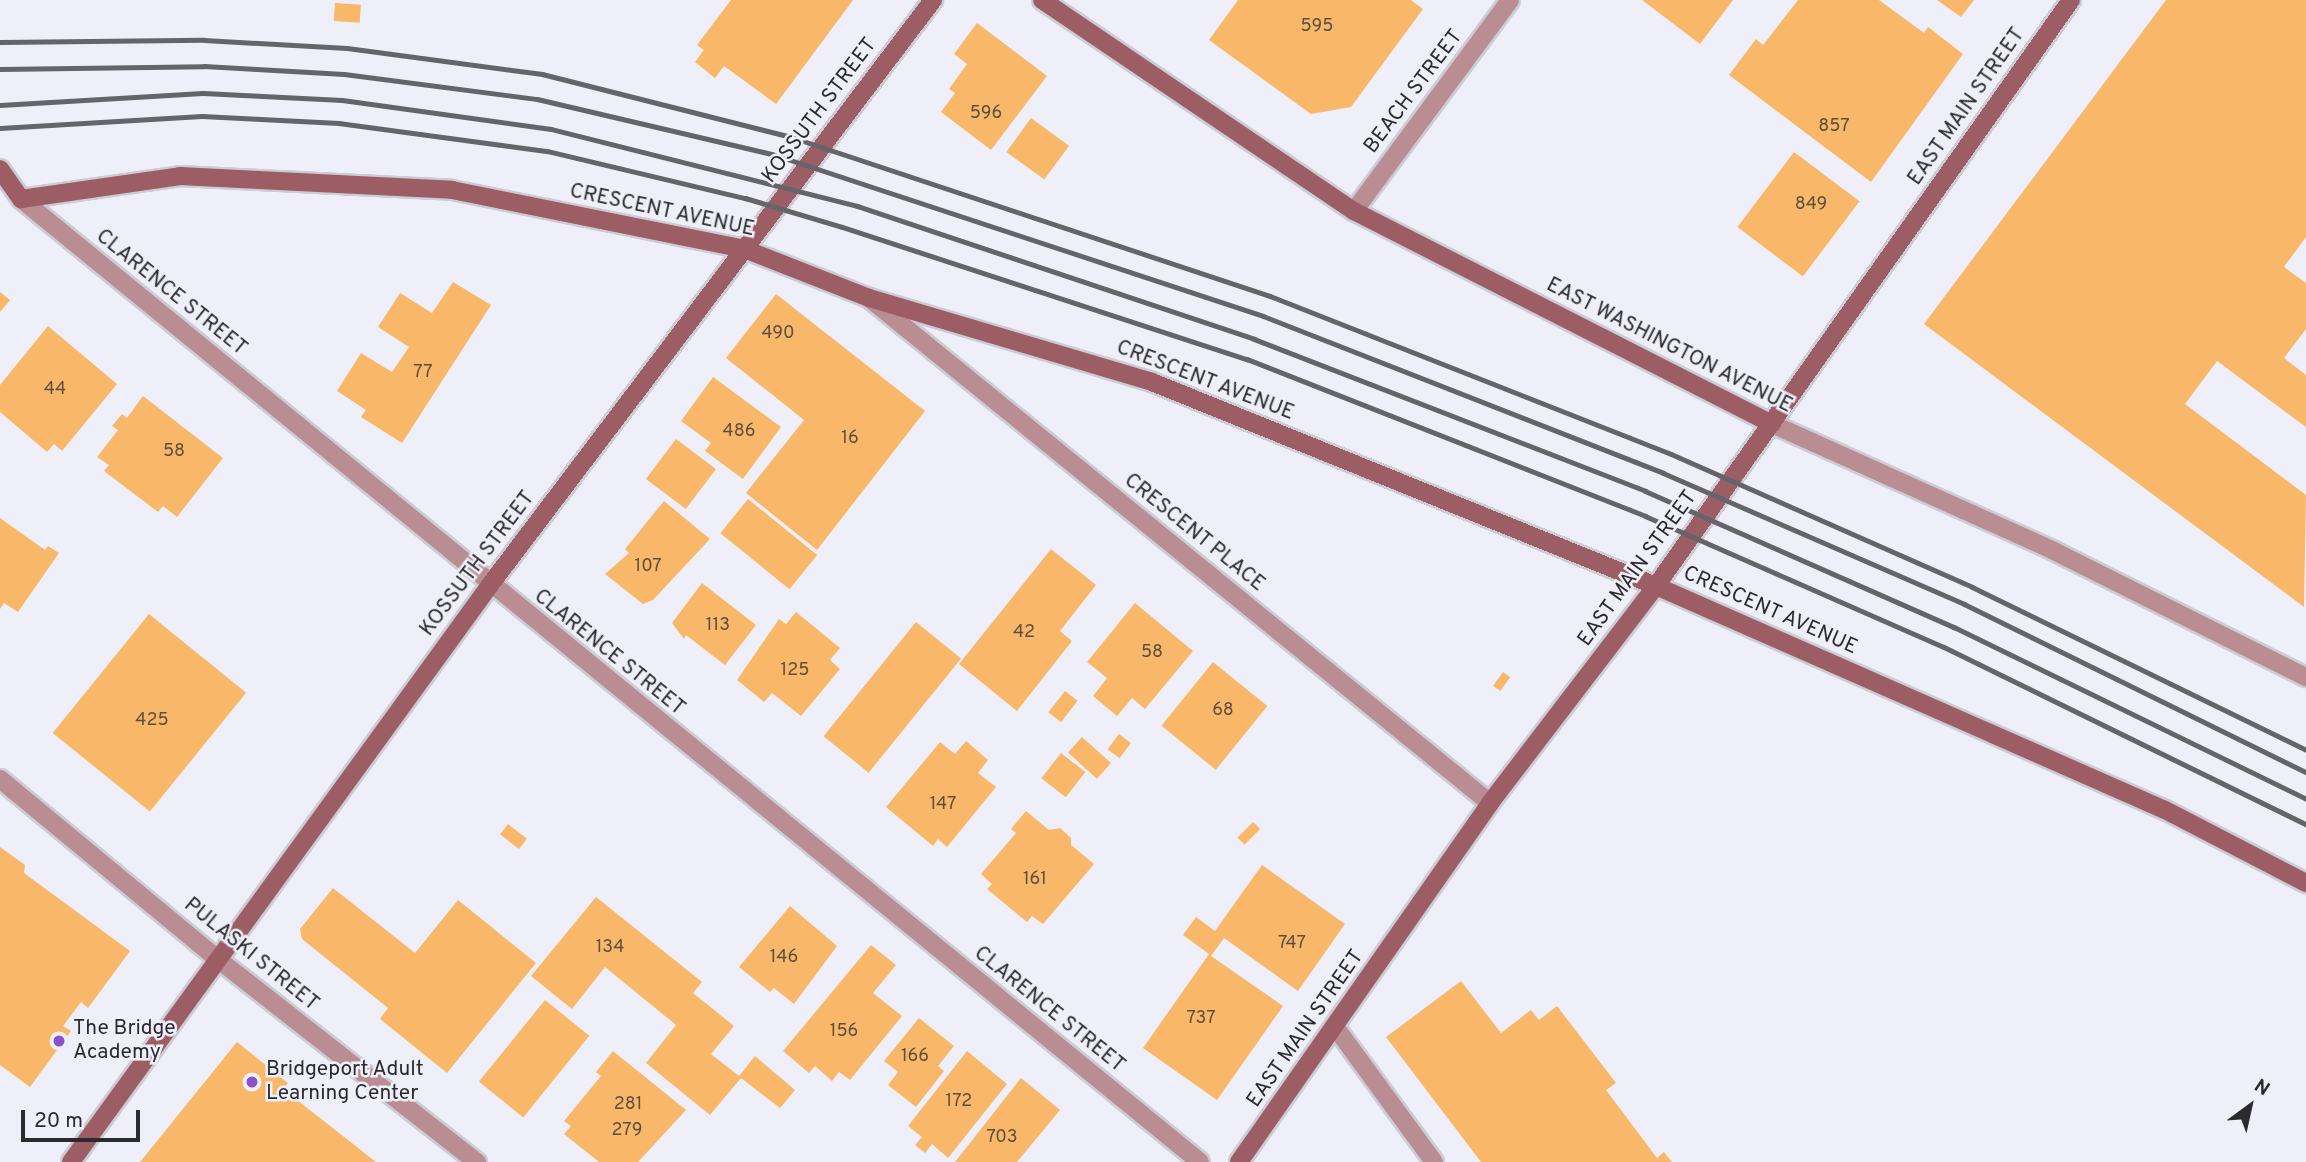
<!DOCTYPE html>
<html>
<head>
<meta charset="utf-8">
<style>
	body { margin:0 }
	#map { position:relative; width:2306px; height:1162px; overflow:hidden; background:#efeffa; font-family:Overpass,sans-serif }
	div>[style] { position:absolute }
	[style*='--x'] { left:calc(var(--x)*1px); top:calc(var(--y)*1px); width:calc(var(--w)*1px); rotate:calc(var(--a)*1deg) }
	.building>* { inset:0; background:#f9b869; transform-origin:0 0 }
	.roads { filter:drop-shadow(2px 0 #ccccd5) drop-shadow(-2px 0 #ccccd5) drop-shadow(0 2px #ccccd5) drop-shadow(0 -2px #ccccd5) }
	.street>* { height:18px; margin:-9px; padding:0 9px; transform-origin:9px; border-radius:9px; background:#ba8d92 }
	.secondary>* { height:18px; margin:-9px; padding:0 9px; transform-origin:9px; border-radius:9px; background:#9c5d65 }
	.rail>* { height:5px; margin:-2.5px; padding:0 2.5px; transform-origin:2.5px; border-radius:2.5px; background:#64646a }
	.dots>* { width:19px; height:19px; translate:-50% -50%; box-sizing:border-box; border:4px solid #efeffa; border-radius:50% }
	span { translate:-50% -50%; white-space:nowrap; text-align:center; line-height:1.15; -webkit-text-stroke:5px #efeffa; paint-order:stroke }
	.number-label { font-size:18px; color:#5e4e3e }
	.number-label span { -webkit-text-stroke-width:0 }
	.street-label { font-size:21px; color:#2b2b2f }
	.poi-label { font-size:21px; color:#2b2b2f }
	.left { translate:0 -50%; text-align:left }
	.north { position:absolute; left:2215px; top:1071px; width:70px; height:70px; -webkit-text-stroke:5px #efeffa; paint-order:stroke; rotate:33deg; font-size:19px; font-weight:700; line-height:28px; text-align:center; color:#2b2b2f }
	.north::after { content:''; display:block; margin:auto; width:24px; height:32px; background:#2b2b2f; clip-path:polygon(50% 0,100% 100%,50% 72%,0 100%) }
	.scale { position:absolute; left:21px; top:1110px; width:119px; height:32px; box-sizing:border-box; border:4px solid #2b2b2f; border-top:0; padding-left:9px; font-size:21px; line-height:24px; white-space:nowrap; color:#2b2b2f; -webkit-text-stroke:5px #efeffa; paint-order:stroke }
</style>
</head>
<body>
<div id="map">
	<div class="building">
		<div style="clip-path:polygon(731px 0,853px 0,776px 104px,724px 66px,715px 78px,695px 62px,704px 50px,697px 45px)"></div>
		<div style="clip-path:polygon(1238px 0,1411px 0,1423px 9px,1351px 107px,1311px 114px,1209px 40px)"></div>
		<div style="clip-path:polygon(1642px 0,1733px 0,1700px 44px)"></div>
		<div style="clip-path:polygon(1798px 0,1879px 0,1924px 33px,1928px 27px,1963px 54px,1871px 182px,1729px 75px,1756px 39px,1763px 45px)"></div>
		<div style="clip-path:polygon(1937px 0,1974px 0,1961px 17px)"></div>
		<div style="clip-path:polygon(2166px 0,2306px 0,2306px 237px,2284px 267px,2306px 283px,2306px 329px,2284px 358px,2306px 375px,2306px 427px,2217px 361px,2185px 404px,2306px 495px,2304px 607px,1924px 324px)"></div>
		<div style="left:335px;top:3px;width:26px;height:18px;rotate:4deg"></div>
		<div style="clip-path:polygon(977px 23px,1047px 76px,991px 150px,941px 112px,955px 93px,949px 89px,967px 64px,954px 54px)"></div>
		<div style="left:1031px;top:118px;width:47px;height:42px;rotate:36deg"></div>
		<div style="left:1794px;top:152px;width:82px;height:94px;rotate:37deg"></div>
		<div style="clip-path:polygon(453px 282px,491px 305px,402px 443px,361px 417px,366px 410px,337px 391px,361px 353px,392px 372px,409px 347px,378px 327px,400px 293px,432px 313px)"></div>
		<div style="clip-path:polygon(0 292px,10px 300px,0 312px)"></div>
		<div style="clip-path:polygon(776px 294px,925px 411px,817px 550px,746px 493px,804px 420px,726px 358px)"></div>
		<div style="clip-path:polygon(48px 326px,117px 384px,62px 451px,54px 444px,47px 452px,0 412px,0 385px)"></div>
		<div style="clip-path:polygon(713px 377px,781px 427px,743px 479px,705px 451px,711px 443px,681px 421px)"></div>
		<div style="clip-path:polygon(143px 396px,223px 458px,177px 517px,163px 506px,158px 512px,104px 471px,109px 465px,97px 457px,118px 430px,112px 426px,122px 414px,127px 418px)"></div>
		<div style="left:676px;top:439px;width:50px;height:50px;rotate:37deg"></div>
		<div style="left:748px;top:499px;width:89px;height:44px;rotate:39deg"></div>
		<div style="clip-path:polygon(664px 501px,710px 539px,653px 600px,643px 604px,605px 574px,629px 553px,625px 549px)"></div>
		<div style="clip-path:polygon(0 518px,45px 550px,48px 546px,59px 553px,18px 612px,4px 603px,0 609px)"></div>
		<div style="clip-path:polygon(1051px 549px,1096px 585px,1060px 631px,1072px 641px,1017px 711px,959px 664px)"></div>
		<div style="clip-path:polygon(702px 583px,756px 625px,725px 665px,686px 635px,684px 639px,672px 623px)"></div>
		<div style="clip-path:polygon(1135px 603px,1193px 651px,1145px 709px,1132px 698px,1117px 716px,1093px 696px,1107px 678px,1087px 662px)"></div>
		<div style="clip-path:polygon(796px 612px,840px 648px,830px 660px,840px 669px,801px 716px,772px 693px,764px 702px,737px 680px,779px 619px,786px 624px)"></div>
		<div style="left:149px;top:614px;width:125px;height:153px;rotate:39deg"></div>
		<div style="left:916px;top:622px;width:58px;height:147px;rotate:39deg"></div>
		<div style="left:1213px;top:662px;width:70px;height:82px;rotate:39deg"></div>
		<div style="left:1503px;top:672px;width:9px;height:17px;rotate:36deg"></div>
		<div style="left:1065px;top:691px;width:16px;height:27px;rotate:38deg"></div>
		<div style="left:1119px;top:734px;width:15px;height:19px;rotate:37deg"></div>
		<div style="left:1082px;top:737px;width:39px;height:21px;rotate:42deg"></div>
		<div style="clip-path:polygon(966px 741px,988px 760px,978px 773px,996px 787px,947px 847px,938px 839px,933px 846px,886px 807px,940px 742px,955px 754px)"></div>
		<div style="left:1061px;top:753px;width:31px;height:32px;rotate:38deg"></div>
		<div style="clip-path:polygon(1026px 811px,1049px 830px,1060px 828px,1071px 838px,1071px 845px,1094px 864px,1043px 924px,1032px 916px,1027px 922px,987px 889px,992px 884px,981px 874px,1016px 833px,1011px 829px)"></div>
		<div style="left:1253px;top:822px;width:10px;height:22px;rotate:45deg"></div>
		<div style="left:508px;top:824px;width:24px;height:13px;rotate:38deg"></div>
		<div style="clip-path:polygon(0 847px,25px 865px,24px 873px,130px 951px,88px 1008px,81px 1002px,63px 1026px,71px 1031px,30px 1087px,0 1065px)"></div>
		<div style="clip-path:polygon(1262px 865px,1345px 924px,1298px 991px,1224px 938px,1211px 956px,1283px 1006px,1217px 1100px,1143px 1048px,1209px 954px,1183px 935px,1196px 917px,1215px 931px)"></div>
		<div style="clip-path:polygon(333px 888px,415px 953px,458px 900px,536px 963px,447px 1073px,380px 1019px,388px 1008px,302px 939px,300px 929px)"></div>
		<div style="clip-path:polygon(596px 897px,702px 982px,693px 993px,734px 1026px,711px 1054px,739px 1076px,755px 1056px,795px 1090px,780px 1108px,741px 1078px,710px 1115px,646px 1063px,676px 1025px,605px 967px,572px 1009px,531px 976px)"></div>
		<div style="clip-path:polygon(790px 906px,837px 946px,794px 1004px,774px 988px,770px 992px,739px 967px)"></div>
		<div style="clip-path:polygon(871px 945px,896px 965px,873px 993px,902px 1016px,850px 1080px,839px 1072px,832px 1081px,815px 1066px,809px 1073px,783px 1051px)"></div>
		<div style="clip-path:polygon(1461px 981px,1501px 1033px,1531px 1010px,1539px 1020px,1557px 1006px,1616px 1083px,1606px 1090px,1657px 1158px,1664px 1152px,1672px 1162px,1481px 1162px,1386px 1037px)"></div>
		<div style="left:545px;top:1000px;width:57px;height:105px;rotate:39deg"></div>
		<div style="clip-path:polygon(919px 1018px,954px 1046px,938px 1066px,944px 1071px,916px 1107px,888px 1085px,898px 1072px,884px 1061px)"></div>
		<div style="clip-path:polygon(237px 1042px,288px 1083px,283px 1089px,376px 1162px,140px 1162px)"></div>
		<div style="clip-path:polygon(613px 1051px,686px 1110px,638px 1162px,599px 1162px,564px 1134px,571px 1126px,564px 1121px,601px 1076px,596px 1072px)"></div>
		<div style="clip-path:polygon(967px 1051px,1007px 1084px,948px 1158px,932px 1144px,925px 1153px,915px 1145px,922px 1137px,908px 1126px)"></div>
		<div style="clip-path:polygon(1021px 1078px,1060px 1110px,1017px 1162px,955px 1162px)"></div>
	</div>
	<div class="roads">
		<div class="street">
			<div style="--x:21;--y:199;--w:1522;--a:39.24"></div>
			<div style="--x:1354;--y:211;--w:262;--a:-53.5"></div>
			<div style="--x:869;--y:298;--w:800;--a:39.12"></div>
			<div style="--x:1772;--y:424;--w:309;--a:24.2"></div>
			<div style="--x:2054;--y:551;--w:282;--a:26.6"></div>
			<div style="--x:0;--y:779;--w:284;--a:39.6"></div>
			<div style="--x:219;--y:960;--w:328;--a:38.1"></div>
			<div style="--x:1336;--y:1028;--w:166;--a:53.8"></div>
		</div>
		<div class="secondary">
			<div style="--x:1042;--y:0;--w:377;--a:34.1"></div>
			<div style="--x:1354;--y:211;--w:469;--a:27"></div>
			<div style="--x:0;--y:169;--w:37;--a:55"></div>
			<div style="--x:21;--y:199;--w:161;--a:-8.2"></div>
			<div style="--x:180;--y:176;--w:272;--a:2.9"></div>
			<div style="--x:452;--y:190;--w:298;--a:11.4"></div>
			<div style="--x:744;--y:249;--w:134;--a:21.4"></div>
			<div style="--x:869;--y:298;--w:295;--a:16.5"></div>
			<div style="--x:1152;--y:382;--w:544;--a:22.04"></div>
			<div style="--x:1656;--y:586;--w:556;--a:23.75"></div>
			<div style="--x:2165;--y:810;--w:159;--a:27.4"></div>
			<div style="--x:71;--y:1162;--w:713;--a:-54.01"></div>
			<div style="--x:490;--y:585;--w:734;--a:-52.86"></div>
			<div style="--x:1239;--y:1162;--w:438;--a:-55"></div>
			<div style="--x:1490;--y:803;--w:273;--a:-52.6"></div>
			<div style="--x:1656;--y:586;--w:718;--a:-54.69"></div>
		</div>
	</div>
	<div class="rail">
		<div style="--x:0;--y:42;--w:204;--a:-0.6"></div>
		<div style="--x:204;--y:40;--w:143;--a:3.2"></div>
		<div style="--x:347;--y:48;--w:197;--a:7.6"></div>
		<div style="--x:542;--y:74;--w:257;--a:14.2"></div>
		<div style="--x:791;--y:137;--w:505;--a:18.36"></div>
		<div style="--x:1270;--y:296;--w:431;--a:21.5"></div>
		<div style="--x:1671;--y:454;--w:329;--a:23.8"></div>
		<div style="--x:1972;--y:587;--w:372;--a:26"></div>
		<div style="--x:0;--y:69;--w:204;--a:-0.8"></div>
		<div style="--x:204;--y:66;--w:140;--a:3.3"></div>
		<div style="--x:344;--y:74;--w:195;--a:7.4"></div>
		<div style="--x:537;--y:99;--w:241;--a:13.2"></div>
		<div style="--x:772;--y:154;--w:517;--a:18.26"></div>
		<div style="--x:1263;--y:316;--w:430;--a:21.4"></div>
		<div style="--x:1663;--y:473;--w:328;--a:23.5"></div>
		<div style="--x:1964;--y:604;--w:381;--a:26.2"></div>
		<div style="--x:0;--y:105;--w:203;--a:-3.4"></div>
		<div style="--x:203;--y:93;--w:139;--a:2.9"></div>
		<div style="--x:342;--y:100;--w:211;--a:7.9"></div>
		<div style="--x:551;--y:129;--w:316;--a:14.1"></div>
		<div style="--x:857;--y:206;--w:419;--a:18.5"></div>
		<div style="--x:1254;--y:339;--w:420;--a:21.2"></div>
		<div style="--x:1645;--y:491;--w:338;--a:23.8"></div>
		<div style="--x:1954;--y:627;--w:392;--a:26"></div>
		<div style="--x:0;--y:128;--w:202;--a:-3.4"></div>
		<div style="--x:202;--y:116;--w:137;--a:2.9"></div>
		<div style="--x:339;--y:123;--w:210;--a:7.7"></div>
		<div style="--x:547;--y:151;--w:204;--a:13.4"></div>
		<div style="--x:745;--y:198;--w:101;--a:16.6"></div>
		<div style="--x:842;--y:227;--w:426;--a:18.1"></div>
		<div style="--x:1247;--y:359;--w:428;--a:21.5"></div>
		<div style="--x:1645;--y:516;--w:326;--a:23.7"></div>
		<div style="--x:1944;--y:647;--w:403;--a:26.1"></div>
	</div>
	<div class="dots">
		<div style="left:59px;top:1041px;background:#8c51c8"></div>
		<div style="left:252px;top:1082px;background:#8c51c8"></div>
	</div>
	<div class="number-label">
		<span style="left:1317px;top:27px">595</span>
		<span style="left:986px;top:114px">596</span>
		<span style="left:1834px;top:127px">857</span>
		<span style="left:1811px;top:205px">849</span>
		<span style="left:778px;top:334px">490</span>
		<span style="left:423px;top:373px">77</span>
		<span style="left:55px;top:390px">44</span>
		<span style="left:739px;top:432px">486</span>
		<span style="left:850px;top:439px">16</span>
		<span style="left:174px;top:452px">58</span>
		<span style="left:648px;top:567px">107</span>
		<span style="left:718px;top:626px">113</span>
		<span style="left:1024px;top:633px">42</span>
		<span style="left:1152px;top:653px">58</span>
		<span style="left:795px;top:671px">125</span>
		<span style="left:1223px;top:711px">68</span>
		<span style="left:152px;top:721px">425</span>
		<span style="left:943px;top:805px">147</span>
		<span style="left:1035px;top:880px">161</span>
		<span style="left:1292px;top:944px">747</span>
		<span style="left:610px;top:948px">134</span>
		<span style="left:784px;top:958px">146</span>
		<span style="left:1201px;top:1019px">737</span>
		<span style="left:844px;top:1032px">156</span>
		<span style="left:915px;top:1057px">166</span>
		<span style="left:959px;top:1102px">172</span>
		<span style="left:628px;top:1105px">281</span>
		<span style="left:627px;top:1131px">279</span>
		<span style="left:1002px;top:1138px">703</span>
	</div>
	<div class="street-label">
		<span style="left:1414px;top:92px;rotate:-53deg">BEACH STREET</span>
		<span style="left:1967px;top:107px;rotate:-55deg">EAST MAIN STREET</span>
		<span style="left:820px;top:111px;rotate:-53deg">KOSSUTH STREET</span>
		<span style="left:662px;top:211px;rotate:12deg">CRESCENT AVENUE</span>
		<span style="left:171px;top:293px;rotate:39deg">CLARENCE STREET</span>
		<span style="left:1669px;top:346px;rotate:27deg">EAST WASHINGTON AVENUE</span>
		<span style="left:1205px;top:381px;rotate:21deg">CRESCENT AVENUE</span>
		<span style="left:1194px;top:533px;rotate:39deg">CRESCENT PLACE</span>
		<span style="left:478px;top:564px;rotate:-53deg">KOSSUTH STREET</span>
		<span style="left:1638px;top:569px;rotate:-54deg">EAST MAIN STREET</span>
		<span style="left:1770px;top:611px;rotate:24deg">CRESCENT AVENUE</span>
		<span style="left:609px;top:653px;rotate:39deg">CLARENCE STREET</span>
		<span style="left:251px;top:955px;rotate:39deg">PULASKI STREET</span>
		<span style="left:1049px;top:1010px;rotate:39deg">CLARENCE STREET</span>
		<span style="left:1306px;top:1029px;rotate:-55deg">EAST MAIN STREET</span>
	</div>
	<div class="poi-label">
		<span class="left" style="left:73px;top:1041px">The Bridge<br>Academy</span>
		<span class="left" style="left:266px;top:1082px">Bridgeport Adult<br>Learning Center</span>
	</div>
	<div class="north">N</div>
	<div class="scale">20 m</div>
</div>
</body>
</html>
